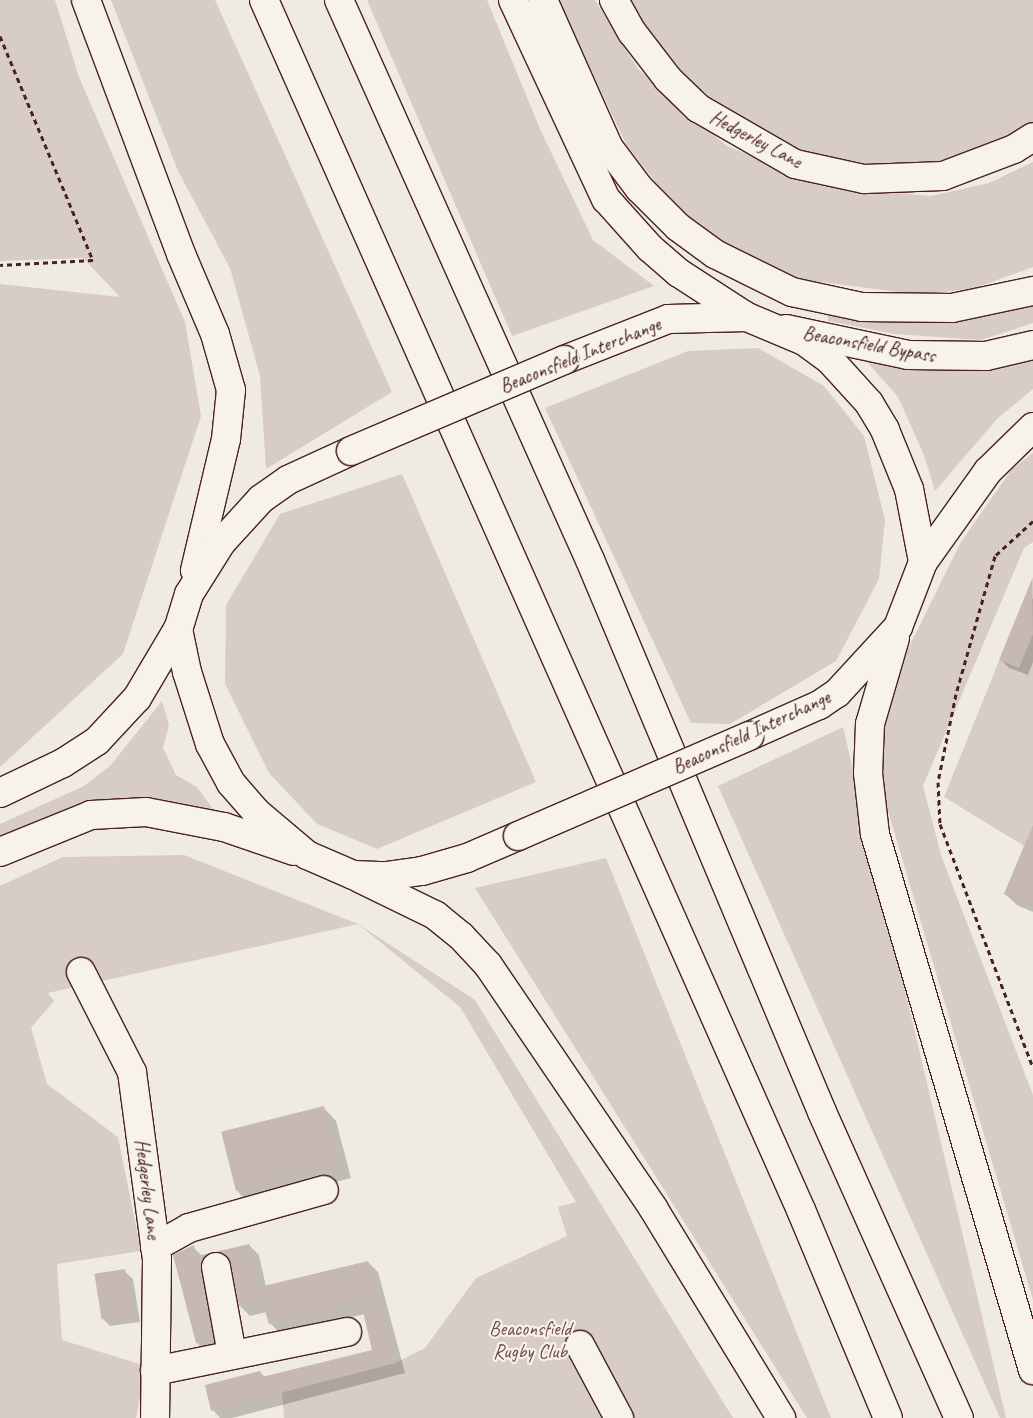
<!DOCTYPE html>
<html>
<head>
<meta charset="utf-8">
<style>
	body { margin:0 }
	#map { position:relative; width:1033px; height:1418px; overflow:hidden; background:#f0ebe0; font-family:Caveat,sans-serif }
	div>[style] { position:absolute }
	[style*='--x'] { left:calc(var(--x)*1px); top:calc(var(--y)*1px); width:calc(var(--w)*1px); rotate:calc(var(--a)*1deg) }
	.green>* { inset:0; background:#d8cdc6 }
	.shadow>* { inset:0; background:#0003 }
	.building>* { inset:0; background:#c6b8b3; transform-origin:0 0 }
	.path>* { height:3px; margin-top:-1.5px; transform-origin:0; background:repeating-linear-gradient(90deg,#4a1f2b 0 5px,transparent 0 9px) }
	.roads { filter:drop-shadow(1px 0 #4a1f2b) drop-shadow(-1px 0 #4a1f2b) drop-shadow(0 1px #4a1f2b) drop-shadow(0 -1px #4a1f2b) }
	.minor>* { height:28px; margin:-14px; padding:0 14px; transform-origin:14px; border-radius:14px; background:#f7f3e8 }
	.major>* { height:28px; margin:-14px; padding:0 14px; transform-origin:14px; border-radius:14px; background:#f7f3e8 }
	.highway>* { height:28px; margin:-14px; padding:0 14px; transform-origin:14px; border-radius:14px; background:#f7f3e8 }
	.bridges { filter:drop-shadow(1px 0 #4a1f2b) drop-shadow(-1px 0 #4a1f2b) drop-shadow(0 1px #4a1f2b) drop-shadow(0 -1px #4a1f2b) }
	.highway-bridge>* { height:28px; margin:-14px; padding:0 14px; transform-origin:14px; border-radius:14px; background:#f7f3e8 }
	span { translate:-50% -50%; white-space:nowrap; text-align:center; line-height:1.15; -webkit-text-stroke:4.5px #f7f3e8; paint-order:stroke }
	.street-label { font-size:20px; color:#4a1f2b }
	.park-label { font-size:20px; color:#6e4a52 }
</style>
</head>
<body>
<div id="map">
	<div class="green">
		<div style="clip-path:polygon(0 0,55px 0,79px 77px,185px 322px,201px 416px,123px 654px,0 767px,0 284px,120px 297px,83px 258px,0 261px)"></div>
		<div style="clip-path:polygon(111px 0,215px 0,392px 392px,266px 469px,260px 376px,230px 268px,178px 171px)"></div>
		<div style="clip-path:polygon(367px 0,487px 0,540px 129px,593px 240px,654px 286px,512px 336px)"></div>
		<div style="clip-path:polygon(557px 0,595px 0,638px 69px,727px 146px,823px 186px,931px 196px,989px 183px,1033px 162px,1033px 267px,975px 288px,921px 295px,799px 279px,749px 257px,682px 216px,627px 146px)"></div>
		<div style="clip-path:polygon(628px 0,1033px 0,1033px 124px,999px 143px,933px 164px,888px 168px,840px 163px,752px 133px,677px 69px)"></div>
		<div style="clip-path:polygon(1033px 302px,1033px 323px,981px 340px,895px 334px,828px 321px,827px 310px,931px 320px,990px 315px)"></div>
		<div style="clip-path:polygon(758px 348px,824px 386px,864px 436px,885px 520px,879px 579px,836px 661px,730px 724px,691px 723px,545px 408px,688px 351px)"></div>
		<div style="clip-path:polygon(861px 355px,1033px 357px,1033px 389px,997px 419px,935px 491px,924px 455px,898px 397px)"></div>
		<div style="clip-path:polygon(1033px 453px,1033px 542px,1024px 548px,923px 786px,942px 858px,1033px 1095px,1033px 1300px,885px 801px,880px 725px,907px 651px,961px 542px,1012px 469px)"></div>
		<div style="clip-path:polygon(402px 474px,536px 782px,377px 849px,317px 824px,269px 773px,225px 684px,226px 605px,280px 514px)"></div>
		<div style="clip-path:polygon(1033px 577px,1033px 906px,1004px 894px,1024px 846px,944px 797px)"></div>
		<div style="clip-path:polygon(162px 701px,169px 725px,163px 748px,176px 775px,197px 787px,221px 820px,185px 813px,0 841px,0 824px,84px 786px,110px 766px)"></div>
		<div style="clip-path:polygon(843px 727px,1006px 1418px,1000px 1418px,718px 786px)"></div>
		<div style="clip-path:polygon(184px 855px,358px 924px,475px 1000px,733px 1418px,284px 1418px,282px 1392px,395px 1363px,425px 1348px,476px 1278px,567px 1236px,558px 1207px,576px 1202px,460px 1007px,358px 924px,48px 993px,54px 1001px,31px 1028px,47px 1084px,118px 1137px,141px 1251px,57px 1264px,62px 1340px,146px 1366px,136px 1418px,0 1418px,0 886px,63px 857px)"></div>
		<div style="clip-path:polygon(606px 858px,831px 1418px,807px 1418px,475px 888px)"></div>
	</div>
	<div class="shadow">
		<div style="clip-path:polygon(1026px 596px,1033px 599px,1033px 662px,1028px 675px,1009px 668px,1001px 660px)"></div>
		<div style="clip-path:polygon(1033px 855px,1033px 912px,1017px 905px,1005px 894px)"></div>
		<div style="clip-path:polygon(324px 1108px,336px 1121px,351px 1178px,250px 1204px,237px 1191px)"></div>
		<div style="clip-path:polygon(249px 1245px,259px 1255px,266px 1287px,368px 1262px,378px 1272px,405px 1373px,232px 1418px,220px 1418px,213px 1410px,260px 1372px,265px 1377px,374px 1351px,365px 1314px,280px 1333px,270px 1323px,267px 1312px,250px 1316px,240px 1306px,232px 1264px,218px 1252px)"></div>
		<div style="clip-path:polygon(193px 1247px,202px 1256px,210px 1254px,218px 1262px,221px 1347px,205px 1351px,197px 1343px)"></div>
		<div style="clip-path:polygon(124px 1271px,133px 1279px,140px 1322px,110px 1326px,102px 1318px)"></div>
	</div>
	<div class="building">
		<div style="clip-path:polygon(1032px 579px,1033px 634px,1019px 668px,999px 660px)"></div>
		<div style="clip-path:polygon(1033px 825px,1033px 906px,1004px 894px)"></div>
		<div style="left:324px;top:1106px;width:61px;height:106px;rotate:76deg"></div>
		<div style="clip-path:polygon(249px 1244px,259px 1287px,368px 1261px,395px 1363px,211px 1411px,205px 1385px,260px 1371px,262px 1377px,372px 1350px,361px 1303px,269px 1324px,262px 1301px,239px 1306px,231px 1264px,228px 1257px,215px 1252px)"></div>
		<div style="clip-path:polygon(194px 1245px,196px 1256px,211px 1253px,202px 1261px,201px 1269px,213px 1339px,196px 1343px,173px 1255px)"></div>
		<div style="left:125px;top:1269px;width:46px;height:31px;rotate:81deg"></div>
	</div>
	<div class="path">
		<div style="--x:0;--y:36;--w:243;--a:67.5"></div>
		<div style="--x:93;--y:260;--w:93;--a:176.9"></div>
		<div style="--x:1033;--y:521;--w:52;--a:137.4"></div>
		<div style="--x:995;--y:556;--w:143;--a:105.8"></div>
		<div style="--x:956;--y:694;--w:90;--a:101.6"></div>
		<div style="--x:938;--y:782;--w:42;--a:87.3"></div>
		<div style="--x:940;--y:824;--w:260;--a:69.1"></div>
	</div>
	<div class="roads">
		<div class="minor">
			<div style="--x:614;--y:0;--w:37;--a:61"></div>
			<div style="--x:632;--y:32;--w:59;--a:52.5"></div>
			<div style="--x:668;--y:79;--w:42;--a:44"></div>
			<div style="--x:698;--y:108;--w:112;--a:30"></div>
			<div style="--x:795;--y:164;--w:71;--a:12.3"></div>
			<div style="--x:864;--y:179;--w:79;--a:-2.2"></div>
			<div style="--x:943;--y:176;--w:76;--a:-20.8"></div>
			<div style="--x:1014;--y:149;--w:22;--a:-32"></div>
			<div style="--x:81;--y:972;--w:112;--a:63"></div>
			<div style="--x:132;--y:1072;--w:189;--a:82.4"></div>
			<div style="--x:157;--y:1259;--w:159;--a:90.7"></div>
			<div style="--x:155;--y:1247;--w:39;--a:-29"></div>
			<div style="--x:189;--y:1228;--w:140;--a:-15.7"></div>
			<div style="--x:216;--y:1267;--w:88;--a:79.6"></div>
			<div style="--x:580;--y:1345;--w:83;--a:61.9"></div>
			<div style="--x:155;--y:1371;--w:196;--a:-11.5"></div>
		</div>
		<div class="major">
			<div style="--x:786;--y:329;--w:125;--a:12"></div>
			<div style="--x:908;--y:355;--w:78;--a:0.7"></div>
			<div style="--x:986;--y:356;--w:48;--a:-13.2"></div>
			<div style="--x:923;--y:562;--w:112;--a:-54.5"></div>
			<div style="--x:988;--y:471;--w:63;--a:-44.4"></div>
		</div>
		<div class="highway">
			<div style="--x:86;--y:0;--w:271;--a:69.5"></div>
			<div style="--x:181;--y:254;--w:87;--a:67"></div>
			<div style="--x:215;--y:334;--w:58;--a:74.1"></div>
			<div style="--x:231;--y:390;--w:49;--a:95.8"></div>
			<div style="--x:226;--y:439;--w:135;--a:103.3"></div>
			<div style="--x:264;--y:0;--w:1324;--a:66.07"></div>
			<div style="--x:801;--y:1210;--w:225;--a:67.3"></div>
			<div style="--x:339;--y:0;--w:614;--a:65.86"></div>
			<div style="--x:590;--y:560;--w:599;--a:67.2"></div>
			<div style="--x:822;--y:1112;--w:335;--a:65.9"></div>
			<div style="--x:513;--y:0;--w:220;--a:65"></div>
			<div style="--x:606;--y:199;--w:66;--a:48.1"></div>
			<div style="--x:650;--y:248;--w:38;--a:41"></div>
			<div style="--x:679;--y:273;--w:81;--a:32.9"></div>
			<div style="--x:543;--y:0;--w:162;--a:66"></div>
			<div style="--x:609;--y:148;--w:50;--a:53.1"></div>
			<div style="--x:639;--y:188;--w:55;--a:45"></div>
			<div style="--x:678;--y:227;--w:46;--a:36.1"></div>
			<div style="--x:715;--y:254;--w:86;--a:26.3"></div>
			<div style="--x:792;--y:292;--w:72;--a:12.1"></div>
			<div style="--x:862;--y:307;--w:90;--a:0.6"></div>
			<div style="--x:952;--y:308;--w:83;--a:-11.9"></div>
			<div style="--x:564;--y:360;--w:112;--a:-21.5"></div>
			<div style="--x:668;--y:319;--w:79;--a:-1.5"></div>
			<div style="--x:747;--y:317;--w:62;--a:22.8"></div>
			<div style="--x:804;--y:341;--w:32;--a:36"></div>
			<div style="--x:830;--y:360;--w:58;--a:47.8"></div>
			<div style="--x:869;--y:403;--w:31;--a:59"></div>
			<div style="--x:885;--y:430;--w:64;--a:67.9"></div>
			<div style="--x:909;--y:489;--w:74;--a:79.1"></div>
			<div style="--x:923;--y:562;--w:70;--a:111"></div>
			<div style="--x:898;--y:627;--w:90;--a:132.7"></div>
			<div style="--x:837;--y:693;--w:22;--a:146"></div>
			<div style="--x:819;--y:705;--w:77;--a:156.1"></div>
			<div style="--x:351;--y:451;--w:69;--a:155.3"></div>
			<div style="--x:288;--y:480;--w:33;--a:145"></div>
			<div style="--x:261;--y:499;--w:59;--a:132.3"></div>
			<div style="--x:221;--y:543;--w:60;--a:122.1"></div>
			<div style="--x:189;--y:594;--w:37;--a:107"></div>
			<div style="--x:178;--y:629;--w:44;--a:78.2"></div>
			<div style="--x:187;--y:672;--w:76;--a:72.3"></div>
			<div style="--x:210;--y:744;--w:44;--a:61.7"></div>
			<div style="--x:231;--y:783;--w:38;--a:49"></div>
			<div style="--x:256;--y:812;--w:67;--a:40.1"></div>
			<div style="--x:307;--y:855;--w:50;--a:23.5"></div>
			<div style="--x:353;--y:875;--w:33;--a:2"></div>
			<div style="--x:386;--y:876;--w:36;--a:-8"></div>
			<div style="--x:422;--y:871;--w:47;--a:-16.1"></div>
			<div style="--x:467;--y:858;--w:56;--a:-23.3"></div>
			<div style="--x:895;--y:638;--w:90;--a:106.2"></div>
			<div style="--x:870;--y:724;--w:49;--a:92.3"></div>
			<div style="--x:868;--y:773;--w:61;--a:83.5"></div>
			<div style="--x:875;--y:834;--w:559;--a:73.58"></div>
			<div style="--x:0;--y:793;--w:70;--a:-25.5"></div>
			<div style="--x:63;--y:763;--w:40;--a:-32.9"></div>
			<div style="--x:97;--y:741;--w:59;--a:-47.1"></div>
			<div style="--x:137;--y:698;--w:80;--a:-59.3"></div>
			<div style="--x:0;--y:852;--w:98;--a:-22.1"></div>
			<div style="--x:91;--y:815;--w:55;--a:-3.1"></div>
			<div style="--x:146;--y:812;--w:79;--a:10.9"></div>
			<div style="--x:224;--y:827;--w:74;--a:18.9"></div>
			<div style="--x:359;--y:878;--w:85;--a:26"></div>
			<div style="--x:435;--y:915;--w:33;--a:39"></div>
			<div style="--x:461;--y:936;--w:40;--a:47"></div>
			<div style="--x:488;--y:965;--w:294;--a:55.8"></div>
			<div style="--x:653;--y:1208;--w:246;--a:58.6"></div>
		</div>
	</div>
	<div class="bridges">
		<div class="highway-bridge">
			<div style="--x:351;--y:451;--w:232;--a:-23.1"></div>
			<div style="--x:518;--y:836;--w:252;--a:-23.4"></div>
		</div>
	</div>
	<div class="street-label">
		<span style="left:756px;top:139px;rotate:28deg">Hedgerley Lane</span>
		<span style="left:869px;top:344px;rotate:10deg">Beaconsfield Bypass</span>
		<span style="left:580px;top:355px;rotate:-22deg">Beaconsfield Interchange</span>
		<span style="left:751px;top:732px;rotate:-25deg">Beaconsfield Interchange</span>
		<span style="left:148px;top:1189px;rotate:83deg">Hedgerley Lane</span>
	</div>
	<div class="park-label">
		<span style="left:530px;top:1340px">Beaconsfield<br>Rugby Club</span>
	</div>
</div>
</body>
</html>
